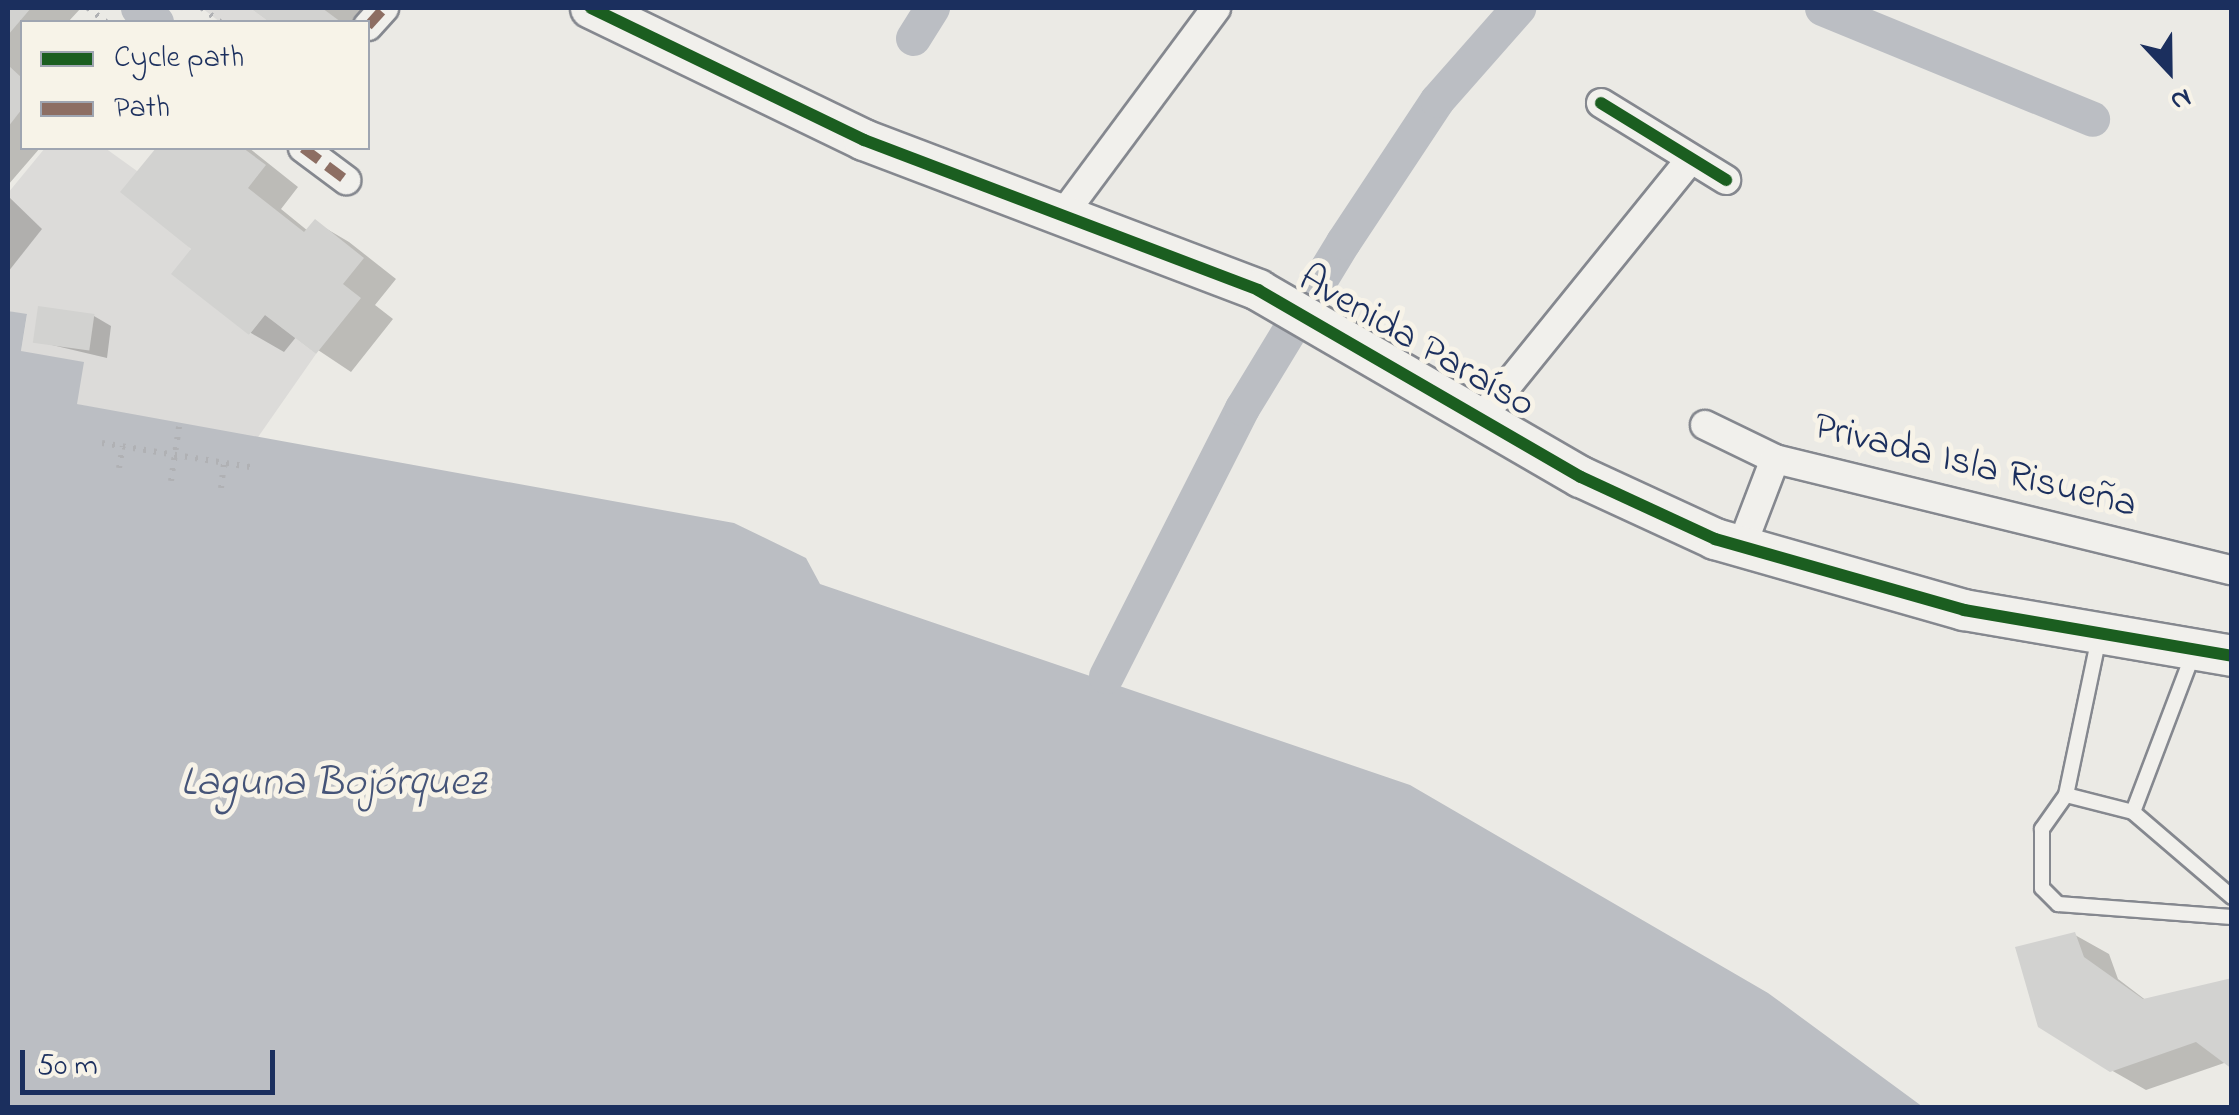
<!DOCTYPE html>
<html>
<head>
<meta charset="utf-8">
<style>
	body { margin:0 }
	#map { position:relative; width:2239px; height:1115px; overflow:hidden; background:#ebeae5; font-family:"Indie Flower",sans-serif }
	div>[style] { position:absolute }
	[style*='--x'] { left:calc(var(--x)*1px); top:calc(var(--y)*1px); width:calc(var(--w)*1px); rotate:calc(var(--a)*1deg) }
	.green>* { inset:0; background:#dcdbd9 }
	.water>* { inset:0; background:#bbbec3 }
	.shadow>* { inset:0; background:#0003 }
	.canal>* { height:35px; margin:-17.5px; padding:0 17.5px; transform-origin:17.5px; border-radius:17.5px; background:#bbbec3 }
	.building>* { inset:0; background:#d2d2d0; transform-origin:0 0 }
	.path>* { height:6px; margin-top:-3px; transform-origin:0; background:repeating-linear-gradient(90deg,#b0b1b4 0 2.5px,transparent 0 10.5px) }
	.roads { filter:drop-shadow(2px 0 #85888f) drop-shadow(-2px 0 #85888f) drop-shadow(0 2px #85888f) drop-shadow(0 -2px #85888f) }
	.lane>* { height:14px; margin:-7px; padding:0 7px; transform-origin:7px; border-radius:7px; background:#f1f0ec }
	.street>* { height:28px; margin:-14px; padding:0 14px; transform-origin:14px; border-radius:14px; background:#f1f0ec }
	.secondary>* { height:40px; margin:-20px; padding:0 20px; transform-origin:20px; border-radius:20px; background:#f1f0ec }
	.quiet>* { height:10px; margin-top:-5px; transform-origin:0; background:repeating-linear-gradient(90deg,#8d6e63 0 20px,transparent 0 30px) }
	.cycleway>* { height:12px; margin:-6px; padding:0 6px; transform-origin:6px; border-radius:6px; background:#1b5e20 }
	span { translate:-50% -50%; white-space:nowrap; text-align:center; line-height:1.15; -webkit-text-stroke:10px #f7f3e8; paint-order:stroke }
	.street-label { font-size:40px; color:#1b2f5e }
	.water-label { font-size:42px; color:#455478; font-style:italic }
	.frame { position:absolute; inset:0; border:10px solid #1b2f5e; pointer-events:none }
	.legend { position:absolute; left:20px; top:20px; width:350px; height:130px; box-sizing:border-box; background:#f7f3e8; border:2px solid #9fa5b1; margin:0; padding:12px 18px; list-style:none; font-size:30px; color:#1b2f5e }
	.legend li { display:flex; align-items:center; gap:20px; height:50px }
	.legend b { width:50px; border:2px solid #9fa5b1 }
	.north { position:absolute; left:2119px; top:20px; width:100px; height:100px; -webkit-text-stroke:8px #f7f3e8; paint-order:stroke; rotate:158deg; font-size:28px; font-weight:700; line-height:40px; text-align:center; color:#1b2f5e }
	.north::after { content:''; display:block; margin:auto; width:35px; height:45px; background:#1b2f5e; clip-path:polygon(50% 0,100% 100%,50% 72%,0 100%) }
	.scale { position:absolute; left:20px; top:1050px; width:255px; height:45px; box-sizing:border-box; border:5px solid #1b2f5e; border-top:0; padding-left:12px; font-size:30px; line-height:35px; white-space:nowrap; color:#1b2f5e; -webkit-text-stroke:8px #f7f3e8; paint-order:stroke }
</style>
</head>
<body>
<div id="map">
	<div class="green">
		<div style="clip-path:polygon(202px 8px,250px 8px,269px 22px,220px 22px)"></div>
		<div style="clip-path:polygon(45px 148px,105px 148px,137px 171px,249px 335px,265px 315px,316px 354px,256px 440px,76px 404px,21px 351px,27px 315px,8px 311px,8px 193px)"></div>
	</div>
	<div class="water">
		<div style="clip-path:polygon(8px 311px,27px 314px,21px 351px,84px 362px,77px 404px,734px 523px,806px 558px,820px 584px,1410px 785px,1768px 993px,1923px 1107px,8px 1107px)"></div>
	</div>
	<div class="shadow">
		<div style="clip-path:polygon(8px 8px,81px 8px,68px 22px,22px 22px,22px 148px,40px 148px,8px 185px)"></div>
		<div style="clip-path:polygon(254px 8px,366px 8px,354px 22px,273px 22px)"></div>
		<div style="clip-path:polygon(159px 148px,249px 148px,298px 187px,281px 209px,308px 231px,315px 222px,349px 242px,396px 279px,375px 305px,393px 319px,351px 372px,297px 336px,284px 352px,251px 333px,195px 248px,124px 192px)"></div>
		<div style="clip-path:polygon(8px 196px,42px 229px,8px 272px)"></div>
		<div style="clip-path:polygon(94px 316px,111px 326px,107px 358px,35px 341px)"></div>
		<div style="clip-path:polygon(2075px 935px,2109px 954px,2118px 979px,2227px 1062px,2146px 1090px,2111px 1070px)"></div>
	</div>
	<div class="canal">
		<div style="--x:138;--y:8;--w:23;--a:38"></div>
		<div style="--x:1822;--y:8;--w:292;--a:22.3"></div>
		<div style="--x:913;--y:38;--w:36;--a:-58"></div>
		<div style="--x:1106;--y:676;--w:301;--a:-63.1"></div>
		<div style="--x:1242;--y:408;--w:194;--a:-58.7"></div>
		<div style="--x:1343;--y:242;--w:170;--a:-56.5"></div>
		<div style="--x:1437;--y:100;--w:123;--a:-48.6"></div>
	</div>
	<div class="building">
		<div style="clip-path:polygon(8px 8px,31px 8px,8px 35px)"></div>
		<div style="clip-path:polygon(250px 8px,322px 8px,341px 22px,269px 22px)"></div>
		<div style="clip-path:polygon(8px 65px,22px 78px,22px 109px,8px 127px)"></div>
		<div style="clip-path:polygon(156px 148px,243px 148px,266px 165px,248px 188px,304px 232px,315px 219px,364px 258px,343px 284px,361px 298px,316px 354px,265px 315px,249px 335px,171px 274px,191px 249px,120px 192px)"></div>
		<div style="left:38px;top:306px;width:57px;height:37px;rotate:8deg"></div>
		<div style="clip-path:polygon(2075px 932px,2084px 957px,2143px 999px,2232px 978px,2232px 1069px,2196px 1042px,2110px 1072px,2038px 1027px,2015px 947px)"></div>
	</div>
	<div class="path">
		<div style="--x:88;--y:8;--w:23;--a:38"></div>
		<div style="--x:202;--y:8;--w:23;--a:38"></div>
		<div style="--x:102;--y:443;--w:150;--a:9.2"></div>
		<div style="--x:119;--y:468;--w:22;--a:-80"></div>
		<div style="--x:171;--y:481;--w:55;--a:-81.6"></div>
		<div style="--x:221;--y:488;--w:25;--a:-83"></div>
	</div>
	<div class="roads">
		<div class="lane">
			<div style="--x:2066;--y:795;--w:161;--a:-78.2"></div>
			<div style="--x:2133;--y:812;--w:169;--a:-69.2"></div>
			<div style="--x:2232;--y:897;--w:130;--a:-139.4"></div>
			<div style="--x:2133;--y:812;--w:69;--a:-165.8"></div>
			<div style="--x:2066;--y:795;--w:42;--a:125.2"></div>
			<div style="--x:2042;--y:829;--w:59;--a:90"></div>
			<div style="--x:2042;--y:888;--w:23;--a:45"></div>
			<div style="--x:2058;--y:904;--w:174;--a:4.3"></div>
		</div>
		<div class="street">
			<div style="--x:368;--y:26;--w:24;--a:-48"></div>
			<div style="--x:1601;--y:103;--w:147;--a:31.6"></div>
			<div style="--x:303;--y:148;--w:54;--a:36.7"></div>
			<div style="--x:1064;--y:213;--w:255;--a:-53.4"></div>
			<div style="--x:1481;--y:418;--w:331;--a:-51"></div>
			<div style="--x:1705;--y:425;--w:78;--a:25.9"></div>
			<div style="--x:1775;--y:459;--w:470;--a:13.7"></div>
			<div style="--x:1741;--y:548;--w:95;--a:-69.1"></div>
		</div>
		<div class="secondary">
			<div style="--x:591;--y:8;--w:303;--a:25.8"></div>
			<div style="--x:864;--y:140;--w:422;--a:20.8"></div>
			<div style="--x:1258;--y:290;--w:373;--a:30.1"></div>
			<div style="--x:1581;--y:477;--w:148;--a:24.8"></div>
			<div style="--x:1715;--y:539;--w:259;--a:15.9"></div>
			<div style="--x:1964;--y:610;--w:272;--a:9.7"></div>
		</div>
	</div>
	<div class="quiet">
		<div style="--x:368;--y:26;--w:24;--a:-48"></div>
		<div style="--x:303;--y:148;--w:54;--a:36.7"></div>
	</div>
	<div class="cycleway">
		<div style="--x:591;--y:8;--w:303;--a:25.8"></div>
		<div style="--x:864;--y:140;--w:422;--a:20.8"></div>
		<div style="--x:1258;--y:290;--w:373;--a:30.1"></div>
		<div style="--x:1581;--y:477;--w:148;--a:24.8"></div>
		<div style="--x:1715;--y:539;--w:259;--a:15.9"></div>
		<div style="--x:1964;--y:610;--w:272;--a:9.7"></div>
		<div style="--x:1601;--y:103;--w:147;--a:31.6"></div>
	</div>
	<div class="street-label">
		<span style="left:1416px;top:343px;rotate:30deg">Avenida Paraíso</span>
		<span style="left:1975px;top:467px;rotate:14deg">Privada Isla Risueña</span>
	</div>
	<div class="water-label">
		<span style="left:333px;top:784px">Laguna Bojórquez</span>
	</div>
	<div class="frame"></div>
	<ul class="legend">
	<li><b style="height:12px;background:#1b5e20"></b>Cycle path</li>
	<li><b style="height:12px;background:#8d6e63"></b>Path</li>
	</ul>
	<div class="north">N</div>
	<div class="scale">50 m</div>
</div>
</body>
</html>
